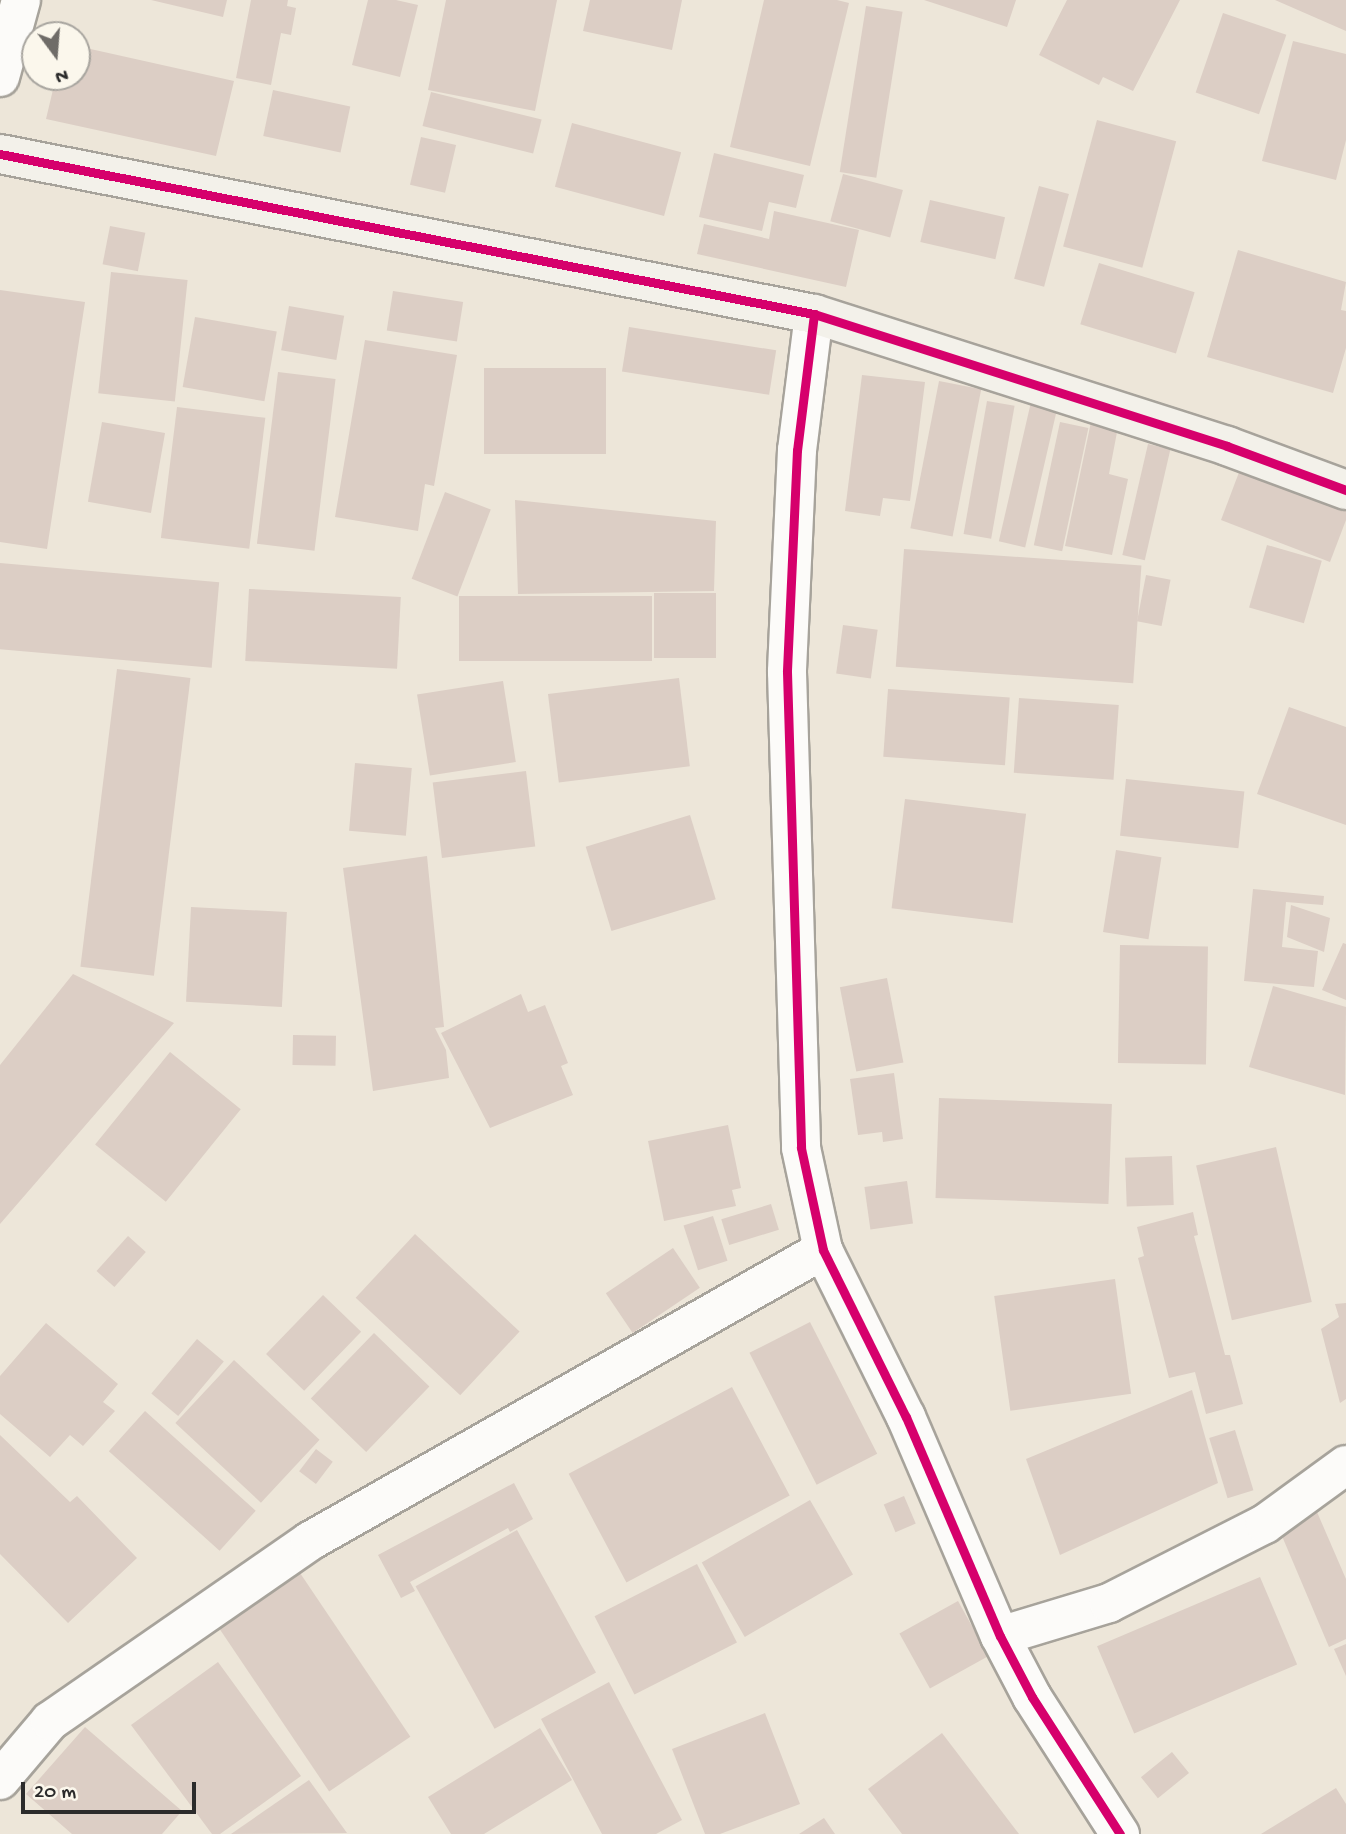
<!DOCTYPE html>
<html>
<head>
<meta charset="utf-8">
<style>
	body { margin:0 }
	#map { position:relative; width:1346px; height:1834px; overflow:hidden; background:#ede6d9; font-family:"Gochi Hand",sans-serif }
	div>[style] { position:absolute }
	[style*='--x'] { left:calc(var(--x)*1px); top:calc(var(--y)*1px); width:calc(var(--w)*1px); rotate:calc(var(--a)*1deg) }
	.building>* { inset:0; background:#dccec5; transform-origin:0 0 }
	.roads { filter:drop-shadow(2px 0 #a7a39b) drop-shadow(-2px 0 #a7a39b) drop-shadow(0 2px #a7a39b) drop-shadow(0 -2px #a7a39b) }
	.street>* { height:38px; margin:-19px; padding:0 19px; transform-origin:19px; border-radius:19px; background:#fcfbf9 }
	.secondary>* { height:38px; margin:-19px; padding:0 19px; transform-origin:19px; border-radius:19px; background:#f3f1ea }
	.cycleway>* { height:9px; margin:-4.5px; padding:0 4.5px; transform-origin:4.5px; border-radius:4.5px; background:#d6006c }
	span { translate:-50% -50%; white-space:nowrap; text-align:center; line-height:1.15; -webkit-text-stroke:7px #fbf7ec; paint-order:stroke }
	.north { position:absolute; left:21px; top:21px; width:70px; height:70px; box-sizing:border-box; background:#fbf7ec; border:2px solid #a8a59f; border-radius:50%; rotate:164deg; font-size:19px; font-weight:700; line-height:28px; text-align:center; color:#2b2b2b }
	.north::after { content:''; display:block; margin:auto; width:24px; height:32px; background:#6f6c68; clip-path:polygon(50% 0,100% 100%,50% 72%,0 100%) }
	.scale { position:absolute; left:21px; top:1782px; width:175px; height:32px; box-sizing:border-box; border:4px solid #2b2b2b; border-top:0; padding-left:9px; font-size:21px; line-height:24px; white-space:nowrap; color:#2b2b2b; -webkit-text-stroke:5px #fbf7ec; paint-order:stroke }
</style>
</head>
<body>
<div id="map">
	<div class="building">
		<div style="clip-path:polygon(151px 0,227px 0,223px 17px)"></div>
		<div style="clip-path:polygon(251px 0,288px 0,287px 6px,296px 8px,291px 35px,281px 33px,271px 85px,236px 78px)"></div>
		<div style="clip-path:polygon(368px 0,396px 0,418px 5px,400px 77px,352px 65px)"></div>
		<div style="clip-path:polygon(446px 0,557px 0,535px 111px,428px 90px)"></div>
		<div style="clip-path:polygon(590px 0,682px 0,672px 50px,583px 31px)"></div>
		<div style="clip-path:polygon(764px 0,837px 0,849px 3px,810px 166px,730px 147px)"></div>
		<div style="clip-path:polygon(924px 0,1016px 0,1007px 27px)"></div>
		<div style="clip-path:polygon(1067px 0,1180px 0,1133px 91px,1103px 77px,1099px 85px,1039px 55px)"></div>
		<div style="clip-path:polygon(1275px 0,1346px 0,1346px 31px)"></div>
		<div style="left:866px;top:6px;width:37px;height:168px;rotate:9deg"></div>
		<div style="left:1223px;top:13px;width:67px;height:84px;rotate:19deg"></div>
		<div style="clip-path:polygon(1293px 41px,1346px 54px,1346px 140px,1336px 180px,1262px 161px)"></div>
		<div style="clip-path:polygon(77px 46px,234px 81px,216px 156px,46px 119px,56px 77px,77px 77px)"></div>
		<div style="left:273px;top:90px;width:79px;height:47px;rotate:12deg"></div>
		<div style="left:431px;top:92px;width:114px;height:35px;rotate:14deg"></div>
		<div style="left:1097px;top:120px;width:82px;height:131px;rotate:15deg"></div>
		<div style="left:572px;top:123px;width:113px;height:66px;rotate:15deg"></div>
		<div style="left:421px;top:137px;width:36px;height:49px;rotate:13deg"></div>
		<div style="clip-path:polygon(714px 153px,804px 175px,796px 208px,769px 202px,762px 231px,699px 217px)"></div>
		<div style="left:843px;top:174px;width:62px;height:49px;rotate:15deg"></div>
		<div style="left:1039px;top:186px;width:31px;height:96px;rotate:15deg"></div>
		<div style="left:930px;top:200px;width:77px;height:43px;rotate:13deg"></div>
		<div style="clip-path:polygon(774px 211px,859px 230px,846px 287px,697px 254px,704px 224px,769px 239px)"></div>
		<div style="left:110px;top:226px;width:36px;height:39px;rotate:11deg"></div>
		<div style="clip-path:polygon(1238px 250px,1346px 282px,1341px 310px,1346px 311px,1346px 348px,1333px 393px,1207px 357px)"></div>
		<div style="left:1099px;top:263px;width:100px;height:64px;rotate:17deg"></div>
		<div style="left:111px;top:272px;width:77px;height:122px;rotate:6deg"></div>
		<div style="clip-path:polygon(0 290px,85px 302px,47px 549px,0 542px)"></div>
		<div style="left:393px;top:291px;width:71px;height:40px;rotate:9deg"></div>
		<div style="left:289px;top:306px;width:56px;height:45px;rotate:10deg"></div>
		<div style="left:195px;top:317px;width:83px;height:71px;rotate:10deg"></div>
		<div style="left:629px;top:327px;width:149px;height:45px;rotate:9deg"></div>
		<div style="clip-path:polygon(365px 340px,457px 355px,434px 486px,425px 484px,418px 531px,335px 517px)"></div>
		<div style="left:484px;top:368px;width:122px;height:86px"></div>
		<div style="left:278px;top:372px;width:58px;height:173px;rotate:7deg"></div>
		<div style="clip-path:polygon(862px 375px,925px 382px,910px 501px,883px 498px,880px 516px,845px 511px)"></div>
		<div style="left:939px;top:381px;width:43px;height:150px;rotate:11deg"></div>
		<div style="left:987px;top:401px;width:28px;height:135px;rotate:10deg"></div>
		<div style="left:1031px;top:402px;width:27px;height:143px;rotate:13deg"></div>
		<div style="left:177px;top:407px;width:89px;height:132px;rotate:7deg"></div>
		<div style="left:102px;top:422px;width:64px;height:81px;rotate:10deg"></div>
		<div style="left:1060px;top:422px;width:29px;height:126px;rotate:12deg"></div>
		<div style="clip-path:polygon(1091px 422px,1118px 427px,1109px 474px,1128px 479px,1112px 555px,1065px 546px)"></div>
		<div style="left:1148px;top:444px;width:23px;height:114px;rotate:13deg"></div>
		<div style="clip-path:polygon(1241px 467px,1346px 506px,1346px 520px,1330px 562px,1221px 520px)"></div>
		<div style="left:445px;top:492px;width:49px;height:93px;rotate:21deg"></div>
		<div style="clip-path:polygon(515px 500px,716px 521px,714px 591px,518px 594px)"></div>
		<div style="left:1267px;top:545px;width:57px;height:65px;rotate:16deg"></div>
		<div style="left:904px;top:549px;width:238px;height:118px;rotate:4deg"></div>
		<div style="left:0;top:563px;width:220px;height:86px;rotate:5deg"></div>
		<div style="left:1146px;top:575px;width:25px;height:47px;rotate:11deg"></div>
		<div style="left:249px;top:589px;width:152px;height:72px;rotate:3deg"></div>
		<div style="left:654px;top:593px;width:62px;height:65px"></div>
		<div style="left:652px;top:596px;width:65px;height:193px;rotate:90deg"></div>
		<div style="left:843px;top:625px;width:35px;height:49px;rotate:8deg"></div>
		<div style="left:117px;top:669px;width:74px;height:300px;rotate:7deg"></div>
		<div style="left:679px;top:678px;width:89px;height:132px;rotate:83deg"></div>
		<div style="left:503px;top:681px;width:82px;height:87px;rotate:81deg"></div>
		<div style="left:888px;top:689px;width:122px;height:68px;rotate:4deg"></div>
		<div style="left:1019px;top:698px;width:100px;height:75px;rotate:4deg"></div>
		<div style="clip-path:polygon(1289px 707px,1346px 727px,1346px 825px,1257px 794px)"></div>
		<div style="left:355px;top:763px;width:57px;height:68px;rotate:5deg"></div>
		<div style="left:526px;top:771px;width:76px;height:94px;rotate:83deg"></div>
		<div style="left:1126px;top:779px;width:119px;height:57px;rotate:6deg"></div>
		<div style="left:905px;top:799px;width:122px;height:110px;rotate:7deg"></div>
		<div style="left:690px;top:815px;width:88px;height:109px;rotate:73deg"></div>
		<div style="left:1116px;top:850px;width:46px;height:83px;rotate:9deg"></div>
		<div style="clip-path:polygon(427px 856px,444px 1027px,435px 1028px,446px 1050px,449px 1078px,373px 1091px,343px 868px)"></div>
		<div style="clip-path:polygon(1253px 889px,1324px 896px,1323px 905px,1286px 902px,1282px 947px,1318px 951px,1314px 987px,1244px 981px)"></div>
		<div style="clip-path:polygon(1291px 905px,1330px 918px,1324px 952px,1287px 937px)"></div>
		<div style="left:191px;top:907px;width:96px;height:95px;rotate:3deg"></div>
		<div style="clip-path:polygon(1343px 943px,1346px 944px,1346px 1000px,1322px 990px)"></div>
		<div style="left:1120px;top:945px;width:88px;height:118px;rotate:1deg"></div>
		<div style="clip-path:polygon(73px 974px,174px 1023px,0 1224px,0 1065px)"></div>
		<div style="left:887px;top:978px;width:86px;height:48px;rotate:79deg"></div>
		<div style="clip-path:polygon(1273px 986px,1346px 1007px,1345px 1095px,1249px 1067px)"></div>
		<div style="clip-path:polygon(521px 994px,528px 1012px,545px 1005px,568px 1063px,561px 1066px,573px 1095px,490px 1128px,441px 1033px)"></div>
		<div style="left:293px;top:1035px;width:43px;height:30px;rotate:1deg"></div>
		<div style="left:170px;top:1052px;width:91px;height:119px;rotate:39deg"></div>
		<div style="clip-path:polygon(894px 1073px,903px 1139px,883px 1142px,882px 1132px,858px 1135px,850px 1079px)"></div>
		<div style="left:939px;top:1098px;width:173px;height:100px;rotate:2deg"></div>
		<div style="clip-path:polygon(728px 1125px,741px 1188px,732px 1190px,736px 1206px,664px 1221px,648px 1141px)"></div>
		<div style="left:1276px;top:1147px;width:159px;height:82px;rotate:77deg"></div>
		<div style="left:1172px;top:1156px;width:49px;height:47px;rotate:88deg"></div>
		<div style="left:907px;top:1181px;width:43px;height:43px;rotate:82deg"></div>
		<div style="left:771px;top:1204px;width:27px;height:52px;rotate:73deg"></div>
		<div style="clip-path:polygon(1193px 1212px,1198px 1235px,1194px 1236px,1225px 1355px,1230px 1355px,1243px 1404px,1206px 1414px,1195px 1372px,1169px 1378px,1138px 1258px,1144px 1256px,1137px 1227px)"></div>
		<div style="left:713px;top:1216px;width:47px;height:31px;rotate:72deg"></div>
		<div style="left:415px;top:1234px;width:143px;height:87px;rotate:43deg"></div>
		<div style="left:128px;top:1236px;width:24px;height:47px;rotate:42deg"></div>
		<div style="left:673px;top:1248px;width:48px;height:81px;rotate:56deg"></div>
		<div style="left:1115px;top:1279px;width:116px;height:122px;rotate:82deg"></div>
		<div style="left:323px;top:1295px;width:53px;height:82px;rotate:44deg"></div>
		<div style="clip-path:polygon(1346px 1303px,1346px 1399px,1340px 1403px,1321px 1329px,1339px 1317px,1335px 1304px)"></div>
		<div style="left:810px;top:1322px;width:148px;height:68px;rotate:63deg"></div>
		<div style="clip-path:polygon(46px 1323px,118px 1384px,103px 1402px,115px 1411px,83px 1446px,70px 1435px,50px 1457px,0 1414px,0 1376px)"></div>
		<div style="left:374px;top:1333px;width:77px;height:91px;rotate:44deg"></div>
		<div style="left:197px;top:1339px;width:35px;height:71px;rotate:40deg"></div>
		<div style="left:234px;top:1360px;width:117px;height:86px;rotate:43deg"></div>
		<div style="left:732px;top:1387px;width:123px;height:185px;rotate:62deg"></div>
		<div style="clip-path:polygon(1192px 1390px,1218px 1483px,1060px 1555px,1026px 1459px)"></div>
		<div style="left:145px;top:1411px;width:149px;height:54px;rotate:42deg"></div>
		<div style="left:1235px;top:1430px;width:63px;height:27px;rotate:73deg"></div>
		<div style="clip-path:polygon(0 1435px,70px 1502px,77px 1496px,137px 1558px,68px 1623px,0 1554px)"></div>
		<div style="left:316px;top:1449px;width:21px;height:28px;rotate:37deg"></div>
		<div style="clip-path:polygon(514px 1483px,533px 1519px,510px 1532px,508px 1528px,410px 1582px,415px 1591px,401px 1598px,378px 1555px)"></div>
		<div style="left:904px;top:1496px;width:30px;height:22px;rotate:67deg"></div>
		<div style="left:810px;top:1500px;width:86px;height:125px;rotate:60deg"></div>
		<div style="clip-path:polygon(1317px 1512px,1346px 1579px,1346px 1639px,1329px 1647px,1279px 1529px)"></div>
		<div style="left:517px;top:1530px;width:163px;height:116px;rotate:61deg"></div>
		<div style="left:697px;top:1564px;width:88px;height:115px;rotate:63deg"></div>
		<div style="left:298px;top:1570px;width:201px;height:98px;rotate:56deg"></div>
		<div style="left:1260px;top:1577px;width:95px;height:177px;rotate:67deg"></div>
		<div style="left:958px;top:1601px;width:63px;height:67px;rotate:61deg"></div>
		<div style="clip-path:polygon(1346px 1644px,1346px 1676px,1334px 1649px)"></div>
		<div style="clip-path:polygon(218px 1662px,301px 1776px,220px 1834px,212px 1834px,131px 1725px)"></div>
		<div style="clip-path:polygon(609px 1682px,682px 1820px,656px 1834px,602px 1834px,541px 1719px)"></div>
		<div style="clip-path:polygon(765px 1713px,800px 1804px,720px 1834px,705px 1834px,672px 1749px)"></div>
		<div style="clip-path:polygon(85px 1727px,182px 1811px,162px 1834px,72px 1834px,26px 1794px)"></div>
		<div style="clip-path:polygon(540px 1728px,572px 1780px,484px 1834px,451px 1834px,428px 1797px)"></div>
		<div style="clip-path:polygon(942px 1733px,1019px 1834px,902px 1834px,868px 1789px)"></div>
		<div style="left:1172px;top:1752px;width:27px;height:40px;rotate:51deg"></div>
		<div style="clip-path:polygon(309px 1780px,347px 1833px,231px 1834px)"></div>
		<div style="clip-path:polygon(1336px 1788px,1346px 1804px,1346px 1834px,1261px 1834px)"></div>
		<div style="clip-path:polygon(824px 1818px,835px 1834px,799px 1834px)"></div>
	</div>
	<div class="roads">
		<div class="street">
			<div style="--x:0;--y:77;--w:80;--a:-74.7"></div>
			<div style="--x:814;--y:314;--w:137;--a:97.1"></div>
			<div style="--x:797;--y:450;--w:222;--a:92.6"></div>
			<div style="--x:787;--y:672;--w:476;--a:88.3"></div>
			<div style="--x:801;--y:1148;--w:104;--a:77.8"></div>
			<div style="--x:823;--y:1250;--w:186;--a:63.6"></div>
			<div style="--x:906;--y:1417;--w:238;--a:66.8"></div>
			<div style="--x:1000;--y:1636;--w:69;--a:62.3"></div>
			<div style="--x:1032;--y:1697;--w:163;--a:57.3"></div>
			<div style="--x:1000;--y:1636;--w:114;--a:-16.8"></div>
			<div style="--x:1109;--y:1603;--w:175;--a:-26.9"></div>
			<div style="--x:1265;--y:1524;--w:100;--a:-36.1"></div>
			<div style="--x:0;--y:1780;--w:77;--a:-49.7"></div>
			<div style="--x:50;--y:1721;--w:316;--a:-34.7"></div>
			<div style="--x:310;--y:1541;--w:590;--a:-29.56"></div>
		</div>
		<div class="secondary">
			<div style="--x:0;--y:154;--w:830;--a:11.12"></div>
			<div style="--x:814;--y:314;--w:434;--a:17.7"></div>
			<div style="--x:1227;--y:446;--w:127;--a:20.3"></div>
		</div>
	</div>
	<div class="cycleway">
		<div style="--x:0;--y:154;--w:830;--a:11.12"></div>
		<div style="--x:814;--y:314;--w:434;--a:17.7"></div>
		<div style="--x:1227;--y:446;--w:127;--a:20.3"></div>
		<div style="--x:814;--y:314;--w:137;--a:97.1"></div>
		<div style="--x:797;--y:450;--w:222;--a:92.6"></div>
		<div style="--x:787;--y:672;--w:476;--a:88.3"></div>
		<div style="--x:801;--y:1148;--w:104;--a:77.8"></div>
		<div style="--x:823;--y:1250;--w:186;--a:63.6"></div>
		<div style="--x:906;--y:1417;--w:238;--a:66.8"></div>
		<div style="--x:1000;--y:1636;--w:69;--a:62.3"></div>
		<div style="--x:1032;--y:1697;--w:163;--a:57.3"></div>
	</div>
	<div class="north">N</div>
	<div class="scale">20 m</div>
</div>
</body>
</html>
